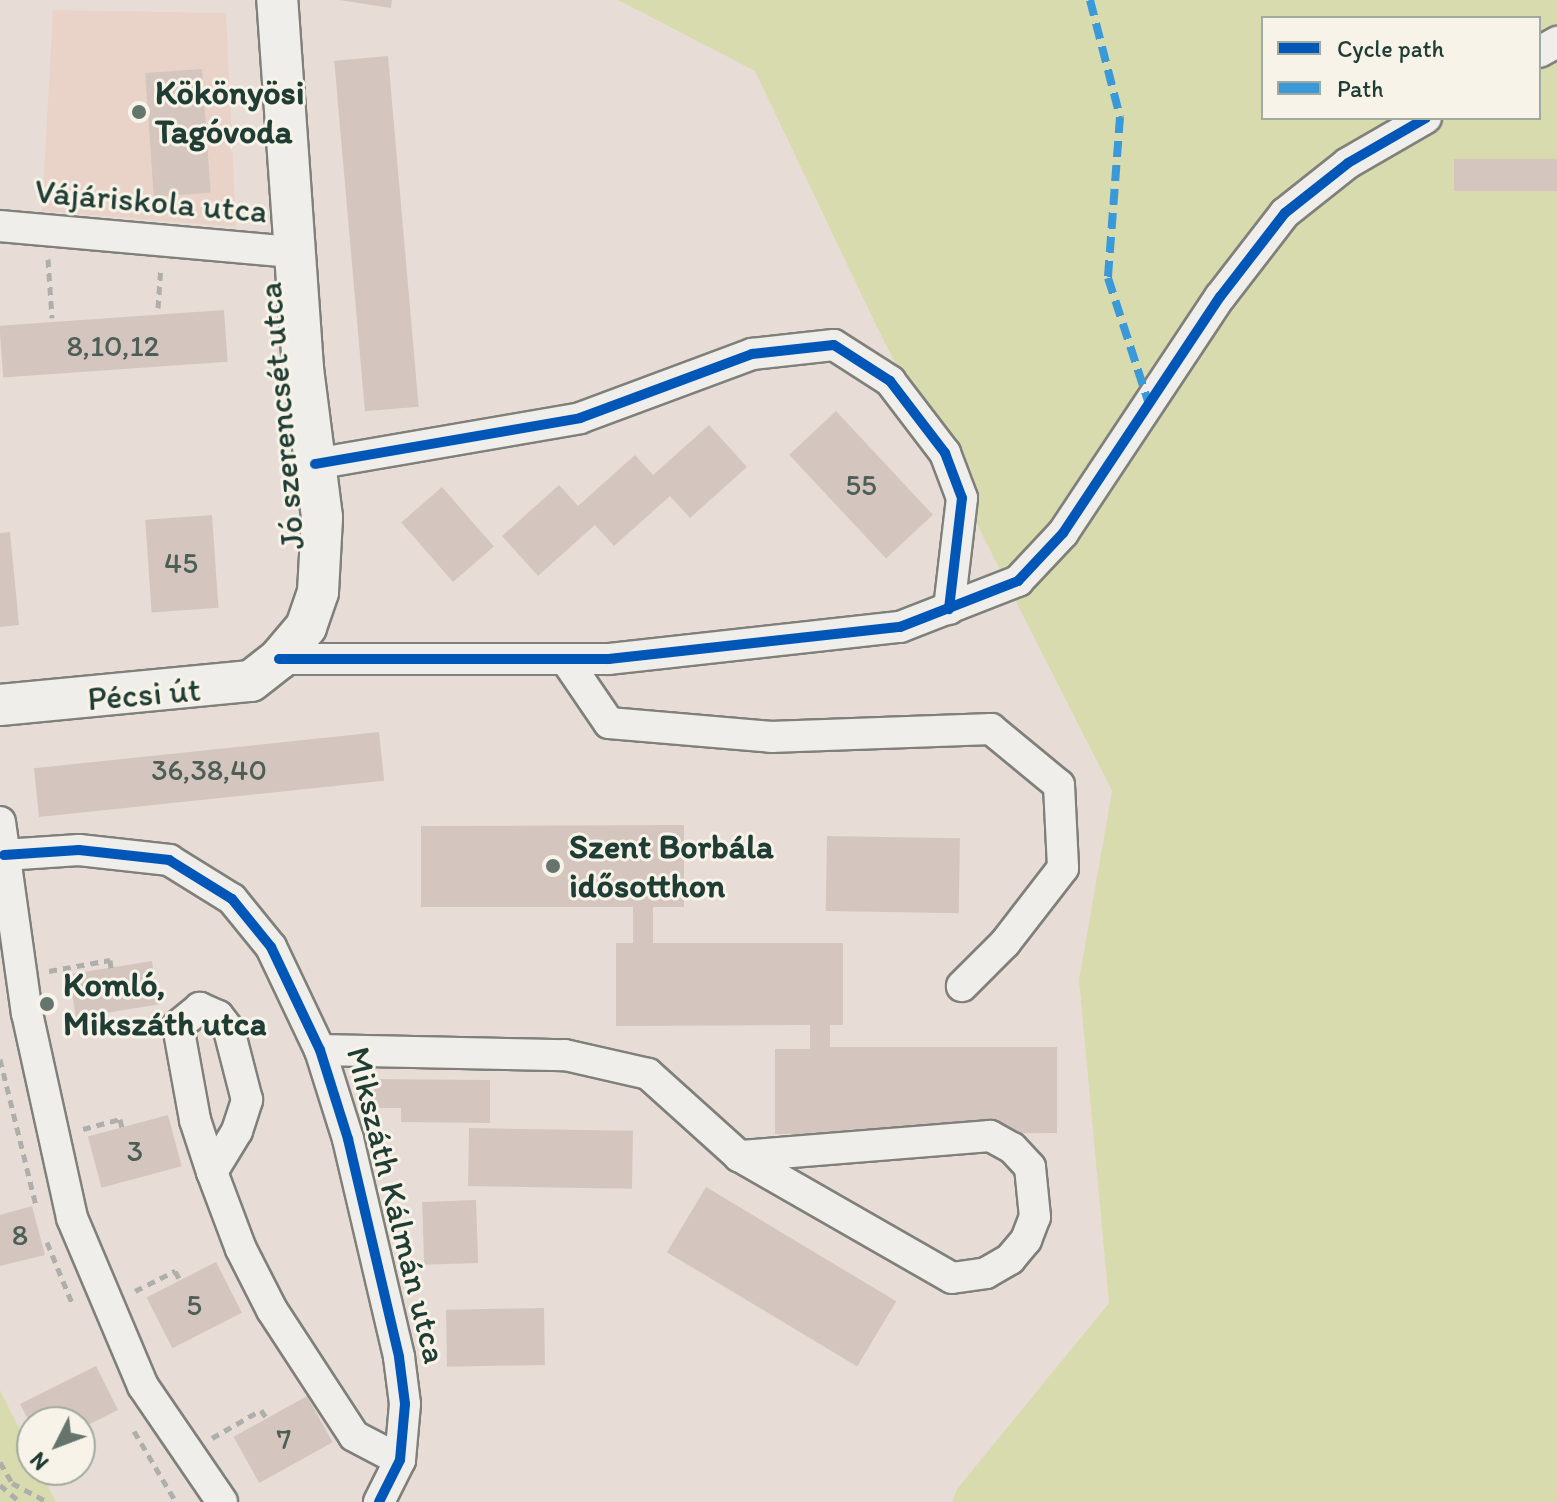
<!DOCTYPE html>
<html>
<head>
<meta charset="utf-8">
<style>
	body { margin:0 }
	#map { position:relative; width:1557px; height:1502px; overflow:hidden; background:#e8ddd6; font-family:Itim,sans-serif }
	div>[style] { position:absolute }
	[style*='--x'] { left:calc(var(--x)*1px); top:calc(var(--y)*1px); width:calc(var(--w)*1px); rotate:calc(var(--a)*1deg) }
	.built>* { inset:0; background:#e9d3c9 }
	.green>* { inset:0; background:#d8dbae }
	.building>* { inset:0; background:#d5c5bf; transform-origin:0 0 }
	.path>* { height:5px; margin-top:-2.5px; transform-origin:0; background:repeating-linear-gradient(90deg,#aeafab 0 8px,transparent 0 14px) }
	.roads { filter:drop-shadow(2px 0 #7f807b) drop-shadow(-2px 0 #7f807b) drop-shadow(0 2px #7f807b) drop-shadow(0 -2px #7f807b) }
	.minor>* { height:30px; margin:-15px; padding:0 15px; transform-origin:15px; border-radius:15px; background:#f0eeea }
	.major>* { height:40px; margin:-20px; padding:0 20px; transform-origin:20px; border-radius:20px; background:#f0eeea }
	.quiet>* { height:8px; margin-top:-4px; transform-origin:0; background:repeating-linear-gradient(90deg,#3a99d8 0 16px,transparent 0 24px) }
	.cycleway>* { height:10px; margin:-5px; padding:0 5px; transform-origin:5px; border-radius:5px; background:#0057b8 }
	.dots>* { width:22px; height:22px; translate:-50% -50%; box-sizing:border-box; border:4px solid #f7f3e8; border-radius:50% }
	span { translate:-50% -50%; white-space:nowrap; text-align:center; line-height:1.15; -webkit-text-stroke:6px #f7f3e8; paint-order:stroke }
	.number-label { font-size:30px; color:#4c5f57 }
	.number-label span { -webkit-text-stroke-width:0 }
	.poi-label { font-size:34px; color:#1f3d34; font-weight:700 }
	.left { translate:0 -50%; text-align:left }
	.street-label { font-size:34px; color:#1f3d34 }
	.legend { position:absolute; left:1261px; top:16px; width:280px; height:104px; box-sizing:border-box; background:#f7f3e8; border:2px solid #a1aaa0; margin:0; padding:10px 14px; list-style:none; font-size:24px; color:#1f3d34 }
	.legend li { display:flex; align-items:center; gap:16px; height:40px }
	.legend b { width:40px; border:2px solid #a1aaa0 }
	.north { position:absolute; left:16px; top:1406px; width:80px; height:80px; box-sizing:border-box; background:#f7f3e8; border:2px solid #a1aaa0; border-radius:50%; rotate:228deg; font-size:22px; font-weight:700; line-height:32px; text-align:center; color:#1f3d34 }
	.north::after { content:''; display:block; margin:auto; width:28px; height:36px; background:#65756d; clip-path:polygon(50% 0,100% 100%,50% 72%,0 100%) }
</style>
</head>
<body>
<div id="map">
	<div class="built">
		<div style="clip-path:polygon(53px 10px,226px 13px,236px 227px,42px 211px)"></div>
	</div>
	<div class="green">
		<div style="clip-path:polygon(evenodd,618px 0,1557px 0,1557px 1502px,952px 1502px,957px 1489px,1109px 1303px,1079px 980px,1112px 791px,876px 325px,755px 71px,618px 0,1263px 18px,1539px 18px,1539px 118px,1263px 118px,1263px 18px)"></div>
		<div style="clip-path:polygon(0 1390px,32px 1454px,32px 1470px,40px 1470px,56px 1502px,0 1502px)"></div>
	</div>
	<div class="building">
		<div style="clip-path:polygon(339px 0,392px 0,391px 8px)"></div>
		<div style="left:388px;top:56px;width:352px;height:54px;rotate:85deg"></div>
		<div style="left:202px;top:69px;width:124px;height:57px;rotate:86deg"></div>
		<div style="left:1557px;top:159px;width:32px;height:103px;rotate:90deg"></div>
		<div style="left:224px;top:310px;width:52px;height:225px;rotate:86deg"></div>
		<div style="left:836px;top:411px;width:142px;height:64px;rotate:47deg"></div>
		<div style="clip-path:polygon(709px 425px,747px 467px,690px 518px,670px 496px,614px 546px,595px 525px,538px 576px,502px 536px,559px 485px,578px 506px,635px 455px,653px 475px)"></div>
		<div style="left:442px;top:487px;width:79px;height:54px;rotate:49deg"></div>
		<div style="left:212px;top:515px;width:93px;height:67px;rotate:86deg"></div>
		<div style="clip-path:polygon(10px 532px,19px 625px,0 627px,0 533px)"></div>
		<div style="left:379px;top:732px;width:49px;height:347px;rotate:84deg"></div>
		<div style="clip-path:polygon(684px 825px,684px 907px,653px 907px,653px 943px,843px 943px,843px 1025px,830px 1025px,830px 1047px,1057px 1047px,1057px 1133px,775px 1134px,775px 1049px,810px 1049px,810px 1025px,616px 1026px,616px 943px,633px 943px,633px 907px,421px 907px,421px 826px)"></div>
		<div style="left:827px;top:836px;width:133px;height:75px;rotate:1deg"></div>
		<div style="left:152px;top:961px;width:44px;height:84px;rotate:81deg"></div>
		<div style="clip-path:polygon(369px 1079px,490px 1080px,490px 1123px,401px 1122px,401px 1108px,368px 1108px)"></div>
		<div style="left:168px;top:1115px;width:53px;height:83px;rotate:75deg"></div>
		<div style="left:469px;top:1128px;width:164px;height:58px;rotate:1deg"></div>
		<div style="left:706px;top:1187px;width:222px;height:76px;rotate:31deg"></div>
		<div style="left:476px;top:1200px;width:63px;height:54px;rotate:88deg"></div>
		<div style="clip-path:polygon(32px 1206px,45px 1255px,0 1266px,0 1215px)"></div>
		<div style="left:216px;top:1262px;width:57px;height:78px;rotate:63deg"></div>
		<div style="left:544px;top:1308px;width:57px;height:98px;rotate:89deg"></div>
		<div style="clip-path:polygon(96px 1366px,118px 1410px,80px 1429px,80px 1422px,32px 1422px,32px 1427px,20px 1404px)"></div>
		<div style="left:307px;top:1396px;width:53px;height:84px;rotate:61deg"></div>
	</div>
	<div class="path">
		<div style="--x:48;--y:259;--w:59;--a:86.1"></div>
		<div style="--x:158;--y:308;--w:39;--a:-86"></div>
		<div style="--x:49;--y:971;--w:62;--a:-10.2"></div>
		<div style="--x:110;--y:960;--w:8;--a:83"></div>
		<div style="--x:0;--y:1059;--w:151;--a:76.2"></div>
		<div style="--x:83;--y:1129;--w:38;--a:-15"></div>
		<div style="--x:120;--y:1119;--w:9;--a:77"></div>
		<div style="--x:47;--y:1242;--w:66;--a:67.7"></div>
		<div style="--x:135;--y:1291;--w:45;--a:-26.6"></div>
		<div style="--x:175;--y:1271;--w:10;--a:61"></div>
		<div style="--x:134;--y:1431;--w:82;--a:59.4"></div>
		<div style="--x:212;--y:1438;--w:56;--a:-29.7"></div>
		<div style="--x:261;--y:1410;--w:11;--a:56"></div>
		<div style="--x:0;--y:1462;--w:24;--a:60"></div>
		<div style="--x:12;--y:1483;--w:40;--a:28"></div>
		<div style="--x:0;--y:1485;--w:26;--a:40"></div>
	</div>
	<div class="roads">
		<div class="minor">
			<div style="--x:1539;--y:52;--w:21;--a:-29"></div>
			<div style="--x:0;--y:226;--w:295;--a:5.1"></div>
			<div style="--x:315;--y:464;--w:269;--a:-9.8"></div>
			<div style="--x:580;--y:418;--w:184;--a:-20.4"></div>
			<div style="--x:752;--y:354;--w:82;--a:-6.3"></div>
			<div style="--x:834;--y:345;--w:67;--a:32.7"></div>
			<div style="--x:890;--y:381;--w:91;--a:52.6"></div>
			<div style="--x:945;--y:453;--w:48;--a:69.3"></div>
			<div style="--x:962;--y:498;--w:112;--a:96.7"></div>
			<div style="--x:279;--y:659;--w:330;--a:0"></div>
			<div style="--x:609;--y:659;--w:293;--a:-6.3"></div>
			<div style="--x:900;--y:627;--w:127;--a:-21.3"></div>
			<div style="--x:1018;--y:581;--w:66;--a:-46.8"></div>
			<div style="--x:1063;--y:533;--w:283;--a:-56.4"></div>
			<div style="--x:1220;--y:297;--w:106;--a:-52.3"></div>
			<div style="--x:1285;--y:213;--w:80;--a:-38.4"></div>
			<div style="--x:1348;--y:163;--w:90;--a:-30"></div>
			<div style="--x:566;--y:660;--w:76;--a:55.7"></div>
			<div style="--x:609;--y:723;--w:163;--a:4.9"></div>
			<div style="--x:771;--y:737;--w:220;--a:-2.1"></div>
			<div style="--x:991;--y:729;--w:88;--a:39.5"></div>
			<div style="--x:1059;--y:785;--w:83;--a:87.2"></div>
			<div style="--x:1063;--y:868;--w:95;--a:127.7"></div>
			<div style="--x:1005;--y:943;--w:61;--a:135"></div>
			<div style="--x:0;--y:822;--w:193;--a:82"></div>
			<div style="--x:27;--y:1013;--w:210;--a:77.6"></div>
			<div style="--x:72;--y:1218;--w:182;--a:67.1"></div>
			<div style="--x:143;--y:1386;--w:140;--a:55.7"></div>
			<div style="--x:4;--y:855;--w:75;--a:-3.8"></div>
			<div style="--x:79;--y:850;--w:91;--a:6.3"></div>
			<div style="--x:169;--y:860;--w:74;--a:31.8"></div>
			<div style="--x:232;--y:899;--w:62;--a:50.9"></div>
			<div style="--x:271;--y:947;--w:114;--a:64.6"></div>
			<div style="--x:320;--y:1050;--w:93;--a:72.5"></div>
			<div style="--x:348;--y:1139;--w:224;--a:76.8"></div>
			<div style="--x:399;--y:1357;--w:47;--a:82.7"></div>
			<div style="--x:405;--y:1404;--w:56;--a:95.1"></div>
			<div style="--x:400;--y:1460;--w:47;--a:116.6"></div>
			<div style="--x:320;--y:1050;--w:245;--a:1.2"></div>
			<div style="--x:565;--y:1055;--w:85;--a:12.9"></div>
			<div style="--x:648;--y:1074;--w:122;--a:42"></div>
			<div style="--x:739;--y:1156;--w:245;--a:29.8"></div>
			<div style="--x:952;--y:1278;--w:34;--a:-8"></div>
			<div style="--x:986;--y:1273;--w:28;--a:-30"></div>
			<div style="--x:1010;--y:1259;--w:25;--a:-50"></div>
			<div style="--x:1026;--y:1240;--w:25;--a:-69"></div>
			<div style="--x:1035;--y:1217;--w:50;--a:-95.7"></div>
			<div style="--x:1030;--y:1167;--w:26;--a:-133"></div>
			<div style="--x:1012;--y:1148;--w:25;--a:-151"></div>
			<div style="--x:990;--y:1136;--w:252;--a:175.4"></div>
			<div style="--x:212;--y:1172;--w:48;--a:-58.6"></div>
			<div style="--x:237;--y:1131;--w:33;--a:-72"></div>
			<div style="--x:247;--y:1100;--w:72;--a:-104.4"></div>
			<div style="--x:229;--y:1030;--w:18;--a:-128"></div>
			<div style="--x:218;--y:1016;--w:20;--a:-156"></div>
			<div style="--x:200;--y:1008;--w:28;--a:141"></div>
			<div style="--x:178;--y:1026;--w:96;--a:79.7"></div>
			<div style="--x:195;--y:1120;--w:55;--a:71.9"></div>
			<div style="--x:212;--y:1172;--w:82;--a:69.4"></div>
			<div style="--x:241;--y:1249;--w:68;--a:63.1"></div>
			<div style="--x:272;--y:1310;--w:150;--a:56.9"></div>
			<div style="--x:354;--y:1436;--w:52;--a:27.6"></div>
		</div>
		<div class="major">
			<div style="--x:0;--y:705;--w:252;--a:-5.5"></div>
			<div style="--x:251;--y:681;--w:36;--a:-38"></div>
			<div style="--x:279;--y:659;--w:42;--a:-49.8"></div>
			<div style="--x:306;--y:627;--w:37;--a:-71"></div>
			<div style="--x:318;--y:592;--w:75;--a:-86.9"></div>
			<div style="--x:322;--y:517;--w:150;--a:-97.3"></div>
			<div style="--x:303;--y:368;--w:369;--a:-94"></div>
		</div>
	</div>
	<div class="quiet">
		<div style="--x:1090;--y:0;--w:121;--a:75.6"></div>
		<div style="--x:1120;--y:117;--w:161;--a:94.3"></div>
		<div style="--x:1108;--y:278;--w:133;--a:72"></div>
	</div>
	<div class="cycleway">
		<div style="--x:315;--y:464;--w:269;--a:-9.8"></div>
		<div style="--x:580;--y:418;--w:184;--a:-20.4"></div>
		<div style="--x:752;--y:354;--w:82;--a:-6.3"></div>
		<div style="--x:834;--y:345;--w:67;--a:32.7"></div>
		<div style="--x:890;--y:381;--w:91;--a:52.6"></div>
		<div style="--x:945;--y:453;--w:48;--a:69.3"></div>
		<div style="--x:962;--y:498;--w:112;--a:96.7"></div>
		<div style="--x:279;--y:659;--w:330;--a:0"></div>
		<div style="--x:609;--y:659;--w:293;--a:-6.3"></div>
		<div style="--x:900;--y:627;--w:127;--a:-21.3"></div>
		<div style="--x:1018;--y:581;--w:66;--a:-46.8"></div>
		<div style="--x:1063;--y:533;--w:283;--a:-56.4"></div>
		<div style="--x:1220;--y:297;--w:106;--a:-52.3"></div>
		<div style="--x:1285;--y:213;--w:80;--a:-38.4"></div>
		<div style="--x:1348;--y:163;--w:90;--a:-30"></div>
		<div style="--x:4;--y:855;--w:75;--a:-3.8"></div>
		<div style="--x:79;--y:850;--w:91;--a:6.3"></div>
		<div style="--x:169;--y:860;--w:74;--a:31.8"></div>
		<div style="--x:232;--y:899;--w:62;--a:50.9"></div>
		<div style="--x:271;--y:947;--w:114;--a:64.6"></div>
		<div style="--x:320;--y:1050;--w:93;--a:72.5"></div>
		<div style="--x:348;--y:1139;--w:224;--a:76.8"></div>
		<div style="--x:399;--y:1357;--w:47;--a:82.7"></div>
		<div style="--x:405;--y:1404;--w:56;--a:95.1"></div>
		<div style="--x:400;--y:1460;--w:47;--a:116.6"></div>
	</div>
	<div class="dots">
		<div style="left:139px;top:112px;background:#65756d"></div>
		<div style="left:553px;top:866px;background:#65756d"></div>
		<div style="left:47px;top:1004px;background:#65756d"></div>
	</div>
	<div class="number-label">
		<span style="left:113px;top:346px">8,10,12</span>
		<span style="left:861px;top:485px">55</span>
		<span style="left:181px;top:563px">45</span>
		<span style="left:209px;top:770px">36,38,40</span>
		<span style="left:135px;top:1151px">3</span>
		<span style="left:20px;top:1235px">8</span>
		<span style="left:194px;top:1305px">5</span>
		<span style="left:284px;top:1439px">7</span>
	</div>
	<div class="poi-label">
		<span class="left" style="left:155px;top:112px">Kökönyösi<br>Tagóvoda</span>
		<span class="left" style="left:569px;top:866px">Szent Borbála<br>idősotthon</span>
		<span class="left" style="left:63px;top:1004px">Komló,<br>Mikszáth utca</span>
	</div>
	<div class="street-label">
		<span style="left:151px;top:201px;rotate:5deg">Vájáriskola utca</span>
		<span style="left:281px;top:416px;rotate:-95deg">Jó szerencsét utca</span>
		<span style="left:144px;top:694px;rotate:-5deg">Pécsi út</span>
		<span style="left:397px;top:1205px;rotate:76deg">Mikszáth Kálmán utca</span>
	</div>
	<ul class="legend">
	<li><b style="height:10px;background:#0057b8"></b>Cycle path</li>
	<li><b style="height:10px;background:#3a99d8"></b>Path</li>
	</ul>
	<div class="north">N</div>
</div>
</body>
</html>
